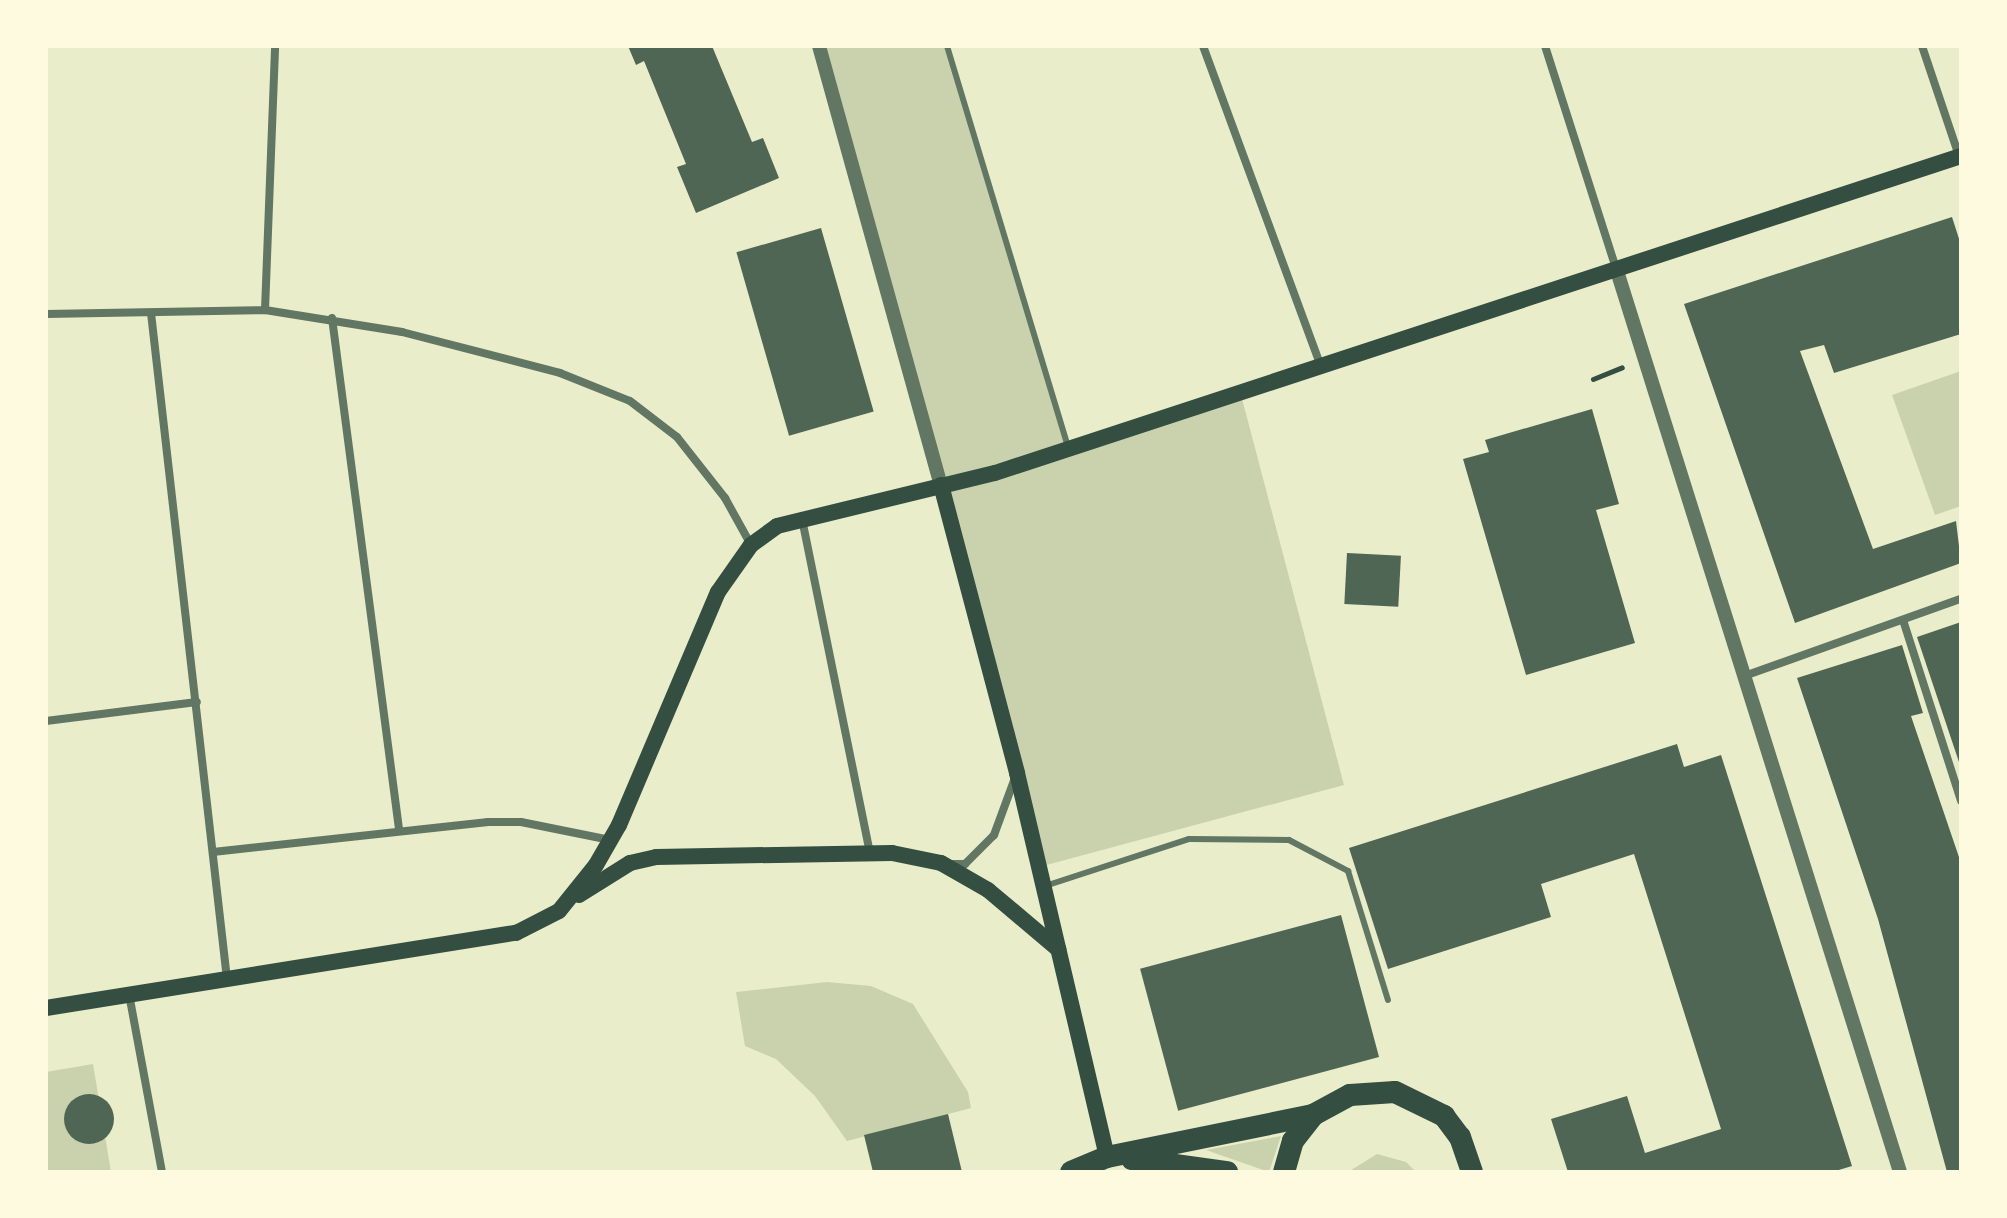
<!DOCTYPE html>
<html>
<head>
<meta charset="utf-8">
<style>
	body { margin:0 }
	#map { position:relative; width:2007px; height:1218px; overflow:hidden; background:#e9edc9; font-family:Jost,sans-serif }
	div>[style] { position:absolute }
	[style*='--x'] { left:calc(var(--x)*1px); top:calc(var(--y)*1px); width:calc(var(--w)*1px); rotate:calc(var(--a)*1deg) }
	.green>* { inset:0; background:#cad2ad }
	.building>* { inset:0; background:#4f6655; transform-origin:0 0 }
	.round { border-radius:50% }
	.path>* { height:5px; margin:-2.5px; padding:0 2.5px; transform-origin:2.5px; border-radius:2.5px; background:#344e41 }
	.service>* { height:6px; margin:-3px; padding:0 3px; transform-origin:3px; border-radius:3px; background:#617663 }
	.minor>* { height:8px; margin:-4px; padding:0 4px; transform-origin:4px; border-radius:4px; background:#617663 }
	.tertiary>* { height:14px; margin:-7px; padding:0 7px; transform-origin:7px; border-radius:7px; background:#617663 }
	.secondary>* { height:16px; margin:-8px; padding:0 8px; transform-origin:8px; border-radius:8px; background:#344e41 }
	.trunk>* { height:22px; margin:-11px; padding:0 11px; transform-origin:11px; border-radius:11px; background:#344e41 }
	span { translate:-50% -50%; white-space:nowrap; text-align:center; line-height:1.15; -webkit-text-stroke:8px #fefae0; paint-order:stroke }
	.frame { position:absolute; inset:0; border:48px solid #fefae0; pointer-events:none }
</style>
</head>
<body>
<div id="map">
	<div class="green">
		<div style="clip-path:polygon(819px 46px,947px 46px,1069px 449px,1241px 395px,1344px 785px,1039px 867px)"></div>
		<div style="clip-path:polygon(1961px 371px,1961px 506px,1935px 515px,1892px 395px)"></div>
		<div style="clip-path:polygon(827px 982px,871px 986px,913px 1004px,968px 1092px,971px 1108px,847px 1141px,815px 1096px,776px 1059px,745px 1046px,736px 992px)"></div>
		<div style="clip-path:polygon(93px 1064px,111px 1172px,46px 1172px,46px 1072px)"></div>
		<div style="clip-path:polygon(1281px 1136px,1269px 1172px,1206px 1150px)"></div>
		<div style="clip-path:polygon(1377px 1154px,1406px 1162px,1416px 1172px,1348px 1172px)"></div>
	</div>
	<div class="building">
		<div style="clip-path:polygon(628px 46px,712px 46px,752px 142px,763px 138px,779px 178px,696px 213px,677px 167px,686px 164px,644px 61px,636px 65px)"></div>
		<div style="clip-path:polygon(1952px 217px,1961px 245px,1961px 334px,1834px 373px,1824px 345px,1800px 351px,1873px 549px,1956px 521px,1961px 563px,1795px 623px,1684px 304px)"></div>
		<div style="left:821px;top:228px;width:191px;height:88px;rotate:74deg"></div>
		<div style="clip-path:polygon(1592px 409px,1619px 504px,1596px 510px,1635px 643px,1526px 675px,1463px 459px,1489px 452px,1485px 440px)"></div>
		<div style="left:1347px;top:553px;width:54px;height:51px;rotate:3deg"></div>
		<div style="clip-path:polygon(1961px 622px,1961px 765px,1960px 765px,1917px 637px)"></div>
		<div style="clip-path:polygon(1902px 645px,1923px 713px,1911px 716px,1961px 863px,1961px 1172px,1947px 1172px,1878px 919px,1797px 678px)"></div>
		<div style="clip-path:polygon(1677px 744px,1684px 767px,1721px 755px,1852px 1166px,1832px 1172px,1568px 1172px,1551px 1119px,1627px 1096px,1645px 1153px,1721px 1129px,1634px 854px,1541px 884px,1551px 917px,1388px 969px,1349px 848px)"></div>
		<div style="left:1341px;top:915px;width:147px;height:208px;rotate:75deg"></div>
		<div class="round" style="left:64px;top:1094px;width:50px;height:50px"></div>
		<div style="clip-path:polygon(948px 1114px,962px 1172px,873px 1172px,864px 1135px)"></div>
	</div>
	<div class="path">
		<div style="--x:1593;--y:379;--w:31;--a:-22"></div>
	</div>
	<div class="service">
		<div style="--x:947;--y:46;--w:420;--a:73.2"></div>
		<div style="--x:1045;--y:886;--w:151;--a:-18.1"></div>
		<div style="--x:1189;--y:839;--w:100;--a:0.6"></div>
		<div style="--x:1289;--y:840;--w:67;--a:27.7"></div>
		<div style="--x:1348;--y:871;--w:135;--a:72.8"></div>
	</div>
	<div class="minor">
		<div style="--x:1203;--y:46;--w:342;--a:69.8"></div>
		<div style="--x:1545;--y:46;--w:236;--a:72.3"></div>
		<div style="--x:1922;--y:46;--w:116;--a:71.4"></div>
		<div style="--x:265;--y:310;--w:264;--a:-87.8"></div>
		<div style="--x:151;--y:313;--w:670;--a:83.49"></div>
		<div style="--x:46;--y:314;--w:219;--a:-1"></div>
		<div style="--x:265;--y:310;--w:139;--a:9.1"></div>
		<div style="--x:402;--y:332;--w:163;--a:14.5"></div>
		<div style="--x:560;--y:373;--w:75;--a:21.8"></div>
		<div style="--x:630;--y:401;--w:59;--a:37.5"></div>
		<div style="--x:677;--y:437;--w:78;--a:51.8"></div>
		<div style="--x:725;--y:498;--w:54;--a:61"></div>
		<div style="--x:332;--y:318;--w:515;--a:82.53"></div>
		<div style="--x:802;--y:519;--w:341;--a:78.5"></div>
		<div style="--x:1903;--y:620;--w:190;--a:72.2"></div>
		<div style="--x:1747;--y:675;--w:227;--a:-19.6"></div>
		<div style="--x:46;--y:721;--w:152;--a:-7.2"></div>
		<div style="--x:213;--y:852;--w:277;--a:-6.2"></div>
		<div style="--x:488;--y:822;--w:33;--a:0"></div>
		<div style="--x:521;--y:822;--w:91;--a:11.4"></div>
		<div style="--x:949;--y:864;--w:16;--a:0"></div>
		<div style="--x:965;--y:864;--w:41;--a:-45"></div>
		<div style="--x:994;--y:835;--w:61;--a:-69.8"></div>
		<div style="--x:129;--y:994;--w:181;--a:79.5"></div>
	</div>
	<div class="tertiary">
		<div style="--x:819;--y:46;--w:456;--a:74.5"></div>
		<div style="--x:1617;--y:271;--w:944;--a:72.56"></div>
	</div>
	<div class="secondary">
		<div style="--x:941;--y:485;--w:298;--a:75.2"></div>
		<div style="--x:1017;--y:773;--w:394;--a:76.8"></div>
		<div style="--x:579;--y:895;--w:60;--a:-32.1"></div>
		<div style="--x:630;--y:863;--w:27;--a:-13"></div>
		<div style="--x:656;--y:857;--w:236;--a:-1"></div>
		<div style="--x:892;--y:853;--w:50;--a:11.5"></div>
		<div style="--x:941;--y:863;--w:54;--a:29.9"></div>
		<div style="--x:988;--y:890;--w:92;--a:40.1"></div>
		<div style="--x:46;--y:1008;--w:476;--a:-9.1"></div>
		<div style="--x:516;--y:933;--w:48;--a:-27.1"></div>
		<div style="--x:559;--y:911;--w:59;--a:-51.2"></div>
		<div style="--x:596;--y:865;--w:46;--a:-60.1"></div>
		<div style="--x:619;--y:825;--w:253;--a:-67"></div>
		<div style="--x:718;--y:592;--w:57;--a:-54.9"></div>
		<div style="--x:751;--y:545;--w:32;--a:-36"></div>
		<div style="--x:777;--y:526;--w:224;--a:-13.7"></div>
		<div style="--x:995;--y:473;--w:1017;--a:-18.17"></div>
	</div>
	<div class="trunk">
		<div style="--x:1132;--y:1159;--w:96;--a:7.8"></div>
		<div style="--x:1071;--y:1172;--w:39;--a:-23"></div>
		<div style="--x:1107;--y:1157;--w:210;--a:-11.5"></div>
		<div style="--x:1284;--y:1172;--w:32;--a:-74"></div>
		<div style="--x:1293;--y:1141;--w:33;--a:-52"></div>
		<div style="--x:1313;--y:1115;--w:42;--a:-28.4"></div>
		<div style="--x:1350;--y:1095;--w:45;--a:-3.8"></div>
		<div style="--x:1395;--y:1092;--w:55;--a:26.1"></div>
		<div style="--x:1444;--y:1116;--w:26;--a:53"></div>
		<div style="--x:1460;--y:1137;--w:37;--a:71"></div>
	</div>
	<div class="frame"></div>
</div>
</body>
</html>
